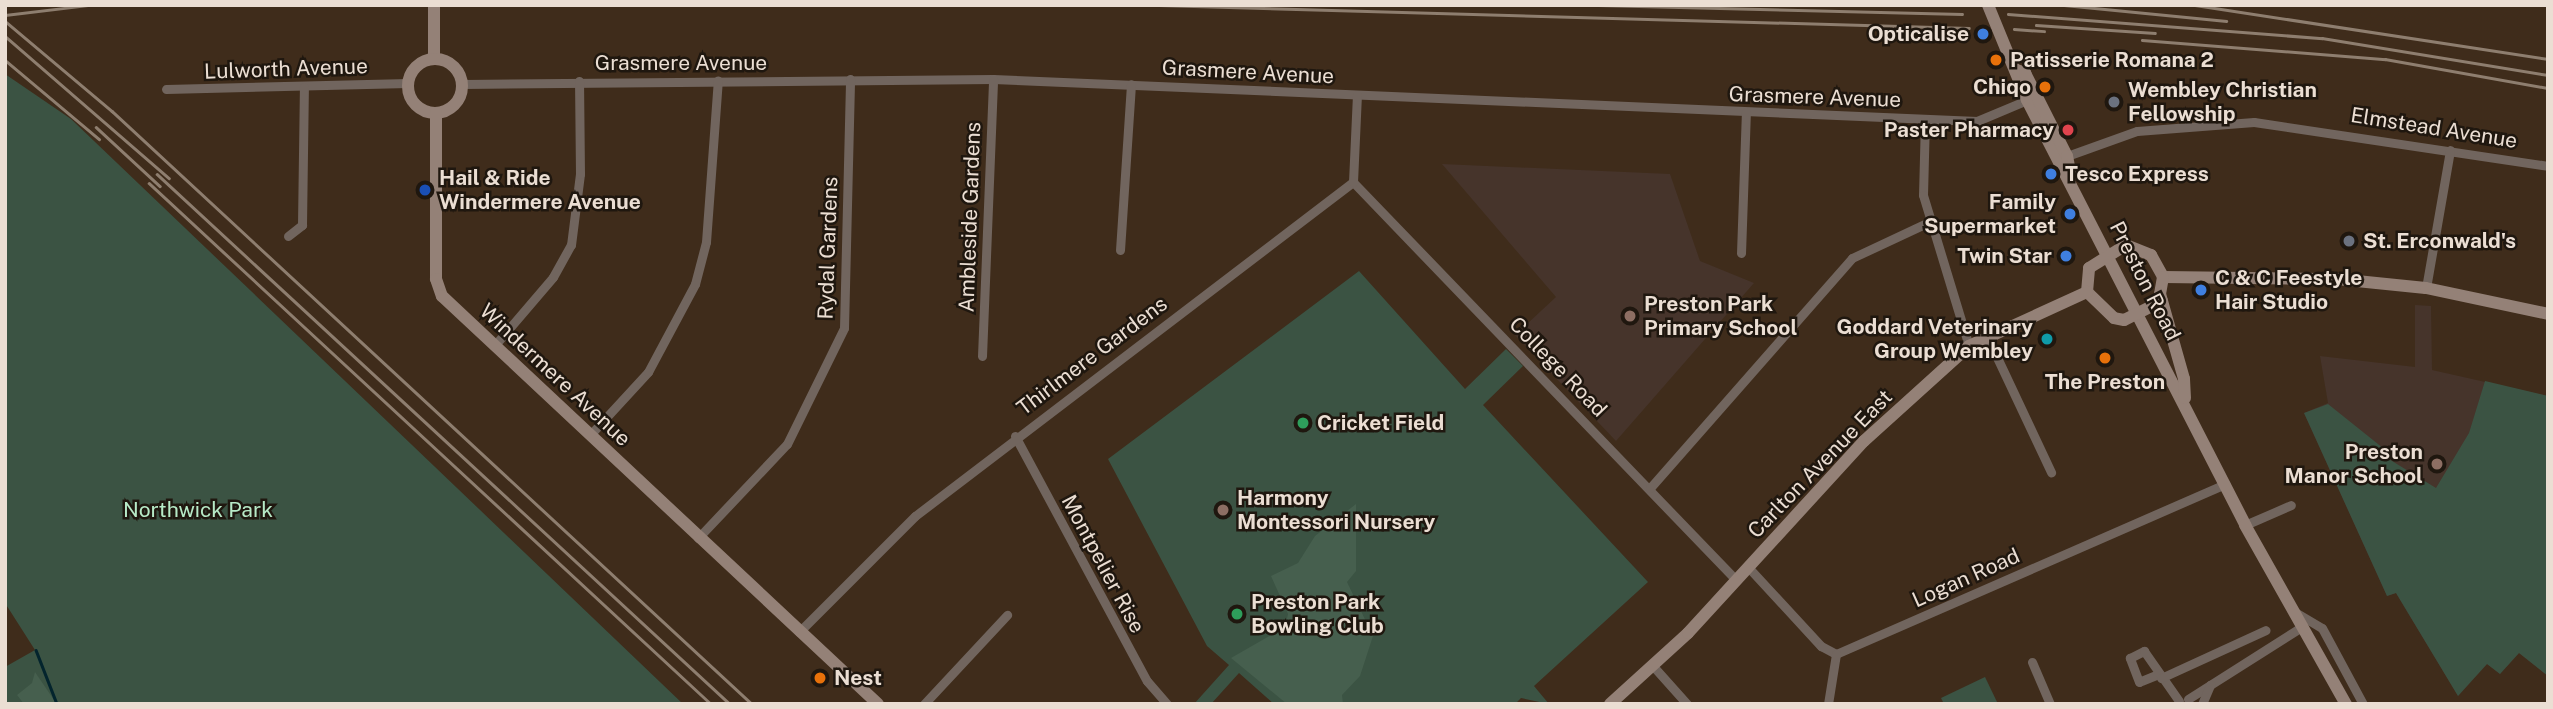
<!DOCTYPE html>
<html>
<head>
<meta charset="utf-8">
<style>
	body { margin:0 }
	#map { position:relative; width:2553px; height:709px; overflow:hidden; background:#3f2c1b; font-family:"Public Sans",sans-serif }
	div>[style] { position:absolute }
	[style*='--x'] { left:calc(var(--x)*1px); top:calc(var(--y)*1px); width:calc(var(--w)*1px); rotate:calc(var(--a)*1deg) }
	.education>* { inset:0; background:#46342b }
	.green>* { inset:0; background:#3b5343 }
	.forest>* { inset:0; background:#465f4e }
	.stream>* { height:2.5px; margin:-1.25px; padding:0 1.25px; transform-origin:1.25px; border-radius:1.25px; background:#03242d }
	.street>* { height:9px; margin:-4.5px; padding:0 4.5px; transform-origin:4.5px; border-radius:4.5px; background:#71655e }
	.secondary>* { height:12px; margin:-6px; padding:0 6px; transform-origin:6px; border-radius:6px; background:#948177 }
	.secondary>.ring { margin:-6px; padding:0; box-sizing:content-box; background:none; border:12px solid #948177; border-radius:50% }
	.rail>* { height:2.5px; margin:-1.25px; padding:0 1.25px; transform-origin:1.25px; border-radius:1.25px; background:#8e7e6f }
	.dots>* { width:19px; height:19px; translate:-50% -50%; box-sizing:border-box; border:4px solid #1f170f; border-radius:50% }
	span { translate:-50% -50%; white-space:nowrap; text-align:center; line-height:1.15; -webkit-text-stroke:5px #1f170f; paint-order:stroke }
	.poi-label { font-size:21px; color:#ebded3; font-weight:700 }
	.right { translate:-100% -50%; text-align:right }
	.left { translate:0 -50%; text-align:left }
	.street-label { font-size:21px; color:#ebded3 }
	.park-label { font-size:21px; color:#b7eac7 }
	.frame { position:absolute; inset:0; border:7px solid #ebded3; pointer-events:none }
</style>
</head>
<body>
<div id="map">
	<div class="education">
		<div style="clip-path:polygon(1442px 164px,1670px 174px,1700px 261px,1754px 283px,1616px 441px,1515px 335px,1556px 297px)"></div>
		<div style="clip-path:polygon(2415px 305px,2431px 306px,2432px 370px,2548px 396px,2548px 676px,2519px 653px,2500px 674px,2487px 664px,2458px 696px,2396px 593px,2387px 596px,2304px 413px,2328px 403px,2320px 356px,2415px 367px)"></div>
	</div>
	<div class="green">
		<div style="clip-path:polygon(5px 74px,71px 119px,683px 704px,5px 704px,5px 667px,35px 650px,5px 603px)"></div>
		<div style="clip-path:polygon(1359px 271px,1465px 389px,1506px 349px,1523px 366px,1483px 405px,1648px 582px,1534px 686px,1549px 704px,1521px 698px,1515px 704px,1274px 704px,1239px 673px,1211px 704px,1194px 704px,1229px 665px,1207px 646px,1108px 459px)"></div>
		<div style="clip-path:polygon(2485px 381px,2548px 396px,2548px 676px,2519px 653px,2500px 674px,2487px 664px,2458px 696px,2396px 593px,2387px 596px,2304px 413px,2328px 404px,2383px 448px,2379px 453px,2436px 488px,2469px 433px)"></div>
		<div style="clip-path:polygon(1985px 677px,1998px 704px,1944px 704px,1941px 698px)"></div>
	</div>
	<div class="forest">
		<div style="clip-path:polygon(1356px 504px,1356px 571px,1347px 582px,1373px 636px,1360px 676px,1342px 695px,1343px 704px,1287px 704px,1231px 658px,1285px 627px,1288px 614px,1271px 576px,1298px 563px,1315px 536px)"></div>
		<div style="clip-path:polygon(35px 672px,56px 703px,57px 704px,24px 704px,17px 695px,32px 683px)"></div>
	</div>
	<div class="stream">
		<div style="--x:36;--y:650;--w:58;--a:68.7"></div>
	</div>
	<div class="street">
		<div style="--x:463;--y:84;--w:530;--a:-0.54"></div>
		<div style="--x:993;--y:79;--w:985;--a:2.44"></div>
		<div style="--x:1977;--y:121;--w:54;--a:-22.8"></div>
		<div style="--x:166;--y:89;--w:242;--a:-1.4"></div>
		<div style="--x:1925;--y:119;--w:76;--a:91.5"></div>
		<div style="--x:1923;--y:195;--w:158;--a:73.1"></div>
		<div style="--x:2067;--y:156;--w:74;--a:-19.7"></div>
		<div style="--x:2137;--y:131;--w:117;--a:-4.4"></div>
		<div style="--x:2254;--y:122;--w:297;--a:8.5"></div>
		<div style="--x:1353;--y:182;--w:552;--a:46.1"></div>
		<div style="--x:288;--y:236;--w:18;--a:-38"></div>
		<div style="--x:302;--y:225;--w:138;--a:-89.2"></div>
		<div style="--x:1120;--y:250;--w:166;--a:-86.2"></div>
		<div style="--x:1741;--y:253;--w:141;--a:-88"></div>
		<div style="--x:2426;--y:288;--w:140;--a:-80.1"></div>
		<div style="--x:1986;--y:334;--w:153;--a:64.8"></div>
		<div style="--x:495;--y:345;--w:89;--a:-49.5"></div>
		<div style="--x:553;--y:277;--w:37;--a:-61"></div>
		<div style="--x:571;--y:245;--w:72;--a:-82.8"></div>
		<div style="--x:580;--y:174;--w:93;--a:-90.6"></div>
		<div style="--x:982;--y:356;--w:277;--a:-87.7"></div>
		<div style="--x:590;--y:435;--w:86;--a:-47.4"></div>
		<div style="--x:648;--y:372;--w:100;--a:-61.9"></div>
		<div style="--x:695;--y:284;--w:43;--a:-75.3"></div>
		<div style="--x:706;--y:242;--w:162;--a:-85.8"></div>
		<div style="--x:1015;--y:436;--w:278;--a:61.7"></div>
		<div style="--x:1147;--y:681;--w:30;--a:49"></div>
		<div style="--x:1650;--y:488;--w:306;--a:-48.7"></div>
		<div style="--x:1852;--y:258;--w:87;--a:-25.1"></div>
		<div style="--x:2245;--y:525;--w:50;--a:-23.5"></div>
		<div style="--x:698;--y:538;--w:129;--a:-46.6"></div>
		<div style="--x:787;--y:444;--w:129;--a:-63.8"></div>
		<div style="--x:844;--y:328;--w:249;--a:-88.6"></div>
		<div style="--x:1748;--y:567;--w:108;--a:47.3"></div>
		<div style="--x:1821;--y:646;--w:17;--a:28"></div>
		<div style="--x:1836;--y:654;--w:425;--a:-23.6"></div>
		<div style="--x:2295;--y:612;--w:31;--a:31"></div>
		<div style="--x:2322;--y:628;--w:86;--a:61.7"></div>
		<div style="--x:799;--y:632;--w:164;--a:-45"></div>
		<div style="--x:915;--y:516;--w:551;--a:-37.33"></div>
		<div style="--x:1353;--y:182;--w:87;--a:-87.4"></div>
		<div style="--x:2032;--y:662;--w:46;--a:66.8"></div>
		<div style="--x:1653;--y:666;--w:51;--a:48.2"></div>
		<div style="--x:2156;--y:675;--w:18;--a:158"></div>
		<div style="--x:2139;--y:682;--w:26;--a:-111"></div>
		<div style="--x:2130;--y:658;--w:16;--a:-27"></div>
		<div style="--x:2144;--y:651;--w:61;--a:55"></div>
		<div style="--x:2161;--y:678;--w:115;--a:-24.6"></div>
		<div style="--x:2188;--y:699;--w:136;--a:-32.4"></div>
		<div style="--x:924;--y:704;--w:122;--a:-47"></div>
		<div style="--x:1828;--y:704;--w:51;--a:-80.9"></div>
		<div style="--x:2202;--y:704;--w:21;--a:-67"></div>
	</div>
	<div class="secondary">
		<div style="--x:434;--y:5;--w:53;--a:90"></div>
		<div style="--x:1988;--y:5;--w:103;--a:67.7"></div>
		<div style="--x:2027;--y:100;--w:478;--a:62.8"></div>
		<div style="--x:2245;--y:525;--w:206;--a:60.6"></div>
		<div class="ring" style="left:408px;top:59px;width:42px;height:42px"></div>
		<div style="--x:2017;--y:70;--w:9;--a:21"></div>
		<div style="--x:2025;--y:73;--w:93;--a:63.2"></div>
		<div style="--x:2067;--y:156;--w:20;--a:79"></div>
		<div style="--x:436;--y:113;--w:166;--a:90"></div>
		<div style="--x:436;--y:279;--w:18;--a:71"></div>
		<div style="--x:442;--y:296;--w:597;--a:43.1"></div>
		<div style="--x:2163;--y:277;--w:174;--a:0.7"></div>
		<div style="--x:2337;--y:279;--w:89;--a:5.8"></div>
		<div style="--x:2426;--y:288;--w:125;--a:12"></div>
		<div style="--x:2162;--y:301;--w:42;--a:153.4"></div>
		<div style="--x:2124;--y:320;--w:10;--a:-169"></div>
		<div style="--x:2114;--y:318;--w:37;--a:-136"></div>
		<div style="--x:2087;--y:292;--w:24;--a:-85"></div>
		<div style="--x:2089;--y:268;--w:44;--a:-31.9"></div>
		<div style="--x:2126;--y:245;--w:27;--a:22"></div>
		<div style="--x:2151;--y:255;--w:25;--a:61"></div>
		<div style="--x:2163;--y:277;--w:17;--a:100"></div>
		<div style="--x:2160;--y:294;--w:88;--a:74.2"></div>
		<div style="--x:2184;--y:379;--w:19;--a:87"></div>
		<div style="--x:1610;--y:704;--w:105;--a:-42.3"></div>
		<div style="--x:1688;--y:633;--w:260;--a:-47.5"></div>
		<div style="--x:1864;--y:441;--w:142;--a:-42.1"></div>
		<div style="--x:1969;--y:346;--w:130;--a:-24.6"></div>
	</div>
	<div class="rail">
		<div style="--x:1159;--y:5;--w:810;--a:1.63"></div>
		<div style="--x:1598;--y:5;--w:364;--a:1.4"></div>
		<div style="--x:2064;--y:5;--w:163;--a:5.6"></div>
		<div style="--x:2195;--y:5;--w:357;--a:8.7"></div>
		<div style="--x:2008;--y:14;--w:315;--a:4.4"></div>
		<div style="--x:2322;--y:38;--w:229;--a:9.3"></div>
		<div style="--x:5;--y:15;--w:85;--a:-6.8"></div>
		<div style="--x:5;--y:21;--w:140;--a:40.1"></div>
		<div style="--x:112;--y:111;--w:872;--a:42.82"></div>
		<div style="--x:2036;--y:25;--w:119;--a:3.8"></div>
		<div style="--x:2014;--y:29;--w:30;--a:4"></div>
		<div style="--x:5;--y:36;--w:217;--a:40.9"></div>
		<div style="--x:2142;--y:40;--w:244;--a:4.5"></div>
		<div style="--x:2385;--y:59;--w:166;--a:10.1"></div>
		<div style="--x:5;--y:60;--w:123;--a:40"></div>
		<div style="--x:96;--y:127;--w:87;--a:42.7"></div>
		<div style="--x:157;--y:174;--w:781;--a:42.77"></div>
		<div style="--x:149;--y:183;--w:766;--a:42.83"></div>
	</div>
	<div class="dots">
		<div style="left:1983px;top:34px;background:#3f7fe0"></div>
		<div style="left:1996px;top:60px;background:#e8710a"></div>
		<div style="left:2045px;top:87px;background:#e8710a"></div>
		<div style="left:2114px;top:102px;background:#6b7280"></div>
		<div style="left:2068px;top:130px;background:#e0444e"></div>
		<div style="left:2051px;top:174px;background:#3f7fe0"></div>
		<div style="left:425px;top:190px;background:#1a4fb4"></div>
		<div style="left:2070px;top:214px;background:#3f7fe0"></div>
		<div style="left:2349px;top:241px;background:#6b7280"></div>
		<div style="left:2066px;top:256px;background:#3f7fe0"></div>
		<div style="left:2201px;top:290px;background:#3f7fe0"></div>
		<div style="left:1630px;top:316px;background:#8d6e63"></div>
		<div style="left:2047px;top:339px;background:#0f9aa8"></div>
		<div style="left:2105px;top:358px;background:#e8710a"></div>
		<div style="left:1303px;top:423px;background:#2e9e5b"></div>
		<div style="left:2437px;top:464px;background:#8d6e63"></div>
		<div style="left:1223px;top:510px;background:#8d6e63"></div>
		<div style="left:1237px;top:614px;background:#2e9e5b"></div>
		<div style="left:820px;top:678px;background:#e8710a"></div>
	</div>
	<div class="poi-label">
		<span class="right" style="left:1969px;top:34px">Opticalise</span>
		<span class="left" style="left:2010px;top:60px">Patisserie Romana 2</span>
		<span class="right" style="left:2031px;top:87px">Chiqo</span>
		<span class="left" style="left:2128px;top:102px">Wembley Christian<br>Fellowship</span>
		<span class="right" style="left:2054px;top:130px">Paster Pharmacy</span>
		<span class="left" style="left:2065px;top:174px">Tesco Express</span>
		<span class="left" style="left:439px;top:190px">Hail &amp; Ride<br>Windermere Avenue</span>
		<span class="right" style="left:2056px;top:214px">Family<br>Supermarket</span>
		<span class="left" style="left:2363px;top:241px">St. Erconwald's</span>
		<span class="right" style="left:2052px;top:256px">Twin Star</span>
		<span class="left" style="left:2215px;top:290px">C &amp; C Feestyle<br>Hair Studio</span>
		<span class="left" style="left:1644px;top:316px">Preston Park<br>Primary School</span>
		<span class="right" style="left:2033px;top:339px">Goddard Veterinary<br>Group Wembley</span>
		<span style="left:2105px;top:382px">The Preston</span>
		<span class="left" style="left:1317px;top:423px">Cricket Field</span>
		<span class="right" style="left:2423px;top:464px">Preston<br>Manor School</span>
		<span class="left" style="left:1237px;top:510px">Harmony<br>Montessori Nursery</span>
		<span class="left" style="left:1251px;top:614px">Preston Park<br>Bowling Club</span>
		<span class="left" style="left:834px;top:678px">Nest</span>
	</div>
	<div class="street-label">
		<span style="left:681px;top:63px">Grasmere Avenue</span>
		<span style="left:286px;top:69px;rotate:-2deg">Lulworth Avenue</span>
		<span style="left:1248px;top:72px;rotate:3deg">Grasmere Avenue</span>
		<span style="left:1815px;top:97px;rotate:2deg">Grasmere Avenue</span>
		<span style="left:2434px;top:128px;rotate:9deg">Elmstead Avenue</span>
		<span style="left:970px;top:217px;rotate:-88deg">Ambleside Gardens</span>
		<span style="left:828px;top:248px;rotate:-88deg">Rydal Gardens</span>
		<span style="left:2145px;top:281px;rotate:63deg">Preston Road</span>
		<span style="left:1092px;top:356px;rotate:-37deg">Thirlmere Gardens</span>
		<span style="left:1558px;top:367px;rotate:46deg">College Road</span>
		<span style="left:555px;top:375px;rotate:43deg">Windermere Avenue</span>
		<span style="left:1820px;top:464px;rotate:-46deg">Carlton Avenue East</span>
		<span style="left:1103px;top:564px;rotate:62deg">Montpelier Rise</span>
		<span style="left:1966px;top:578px;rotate:-24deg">Logan Road</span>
	</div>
	<div class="park-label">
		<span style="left:198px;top:510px">Northwick Park</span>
	</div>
	<div class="frame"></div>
</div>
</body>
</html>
